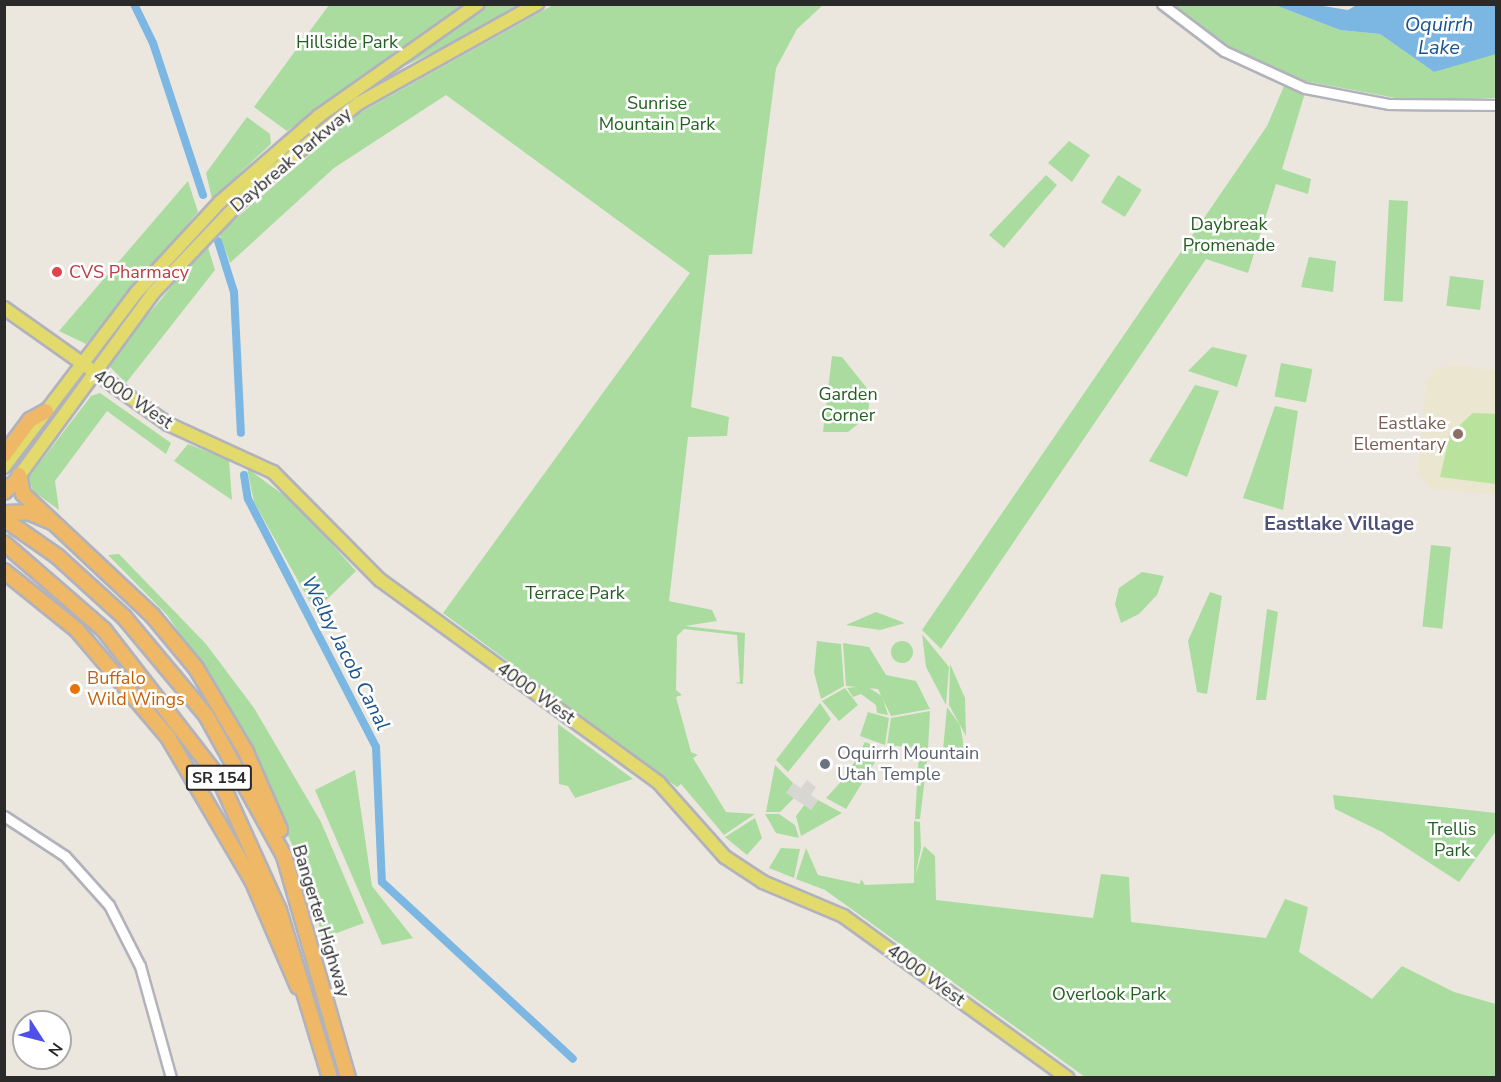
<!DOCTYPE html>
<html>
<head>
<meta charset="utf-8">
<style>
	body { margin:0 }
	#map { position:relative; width:1501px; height:1082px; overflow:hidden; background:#ebe7de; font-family:"Nunito Sans",sans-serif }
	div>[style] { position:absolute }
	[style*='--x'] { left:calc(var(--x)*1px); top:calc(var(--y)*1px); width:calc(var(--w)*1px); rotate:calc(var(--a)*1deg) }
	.education>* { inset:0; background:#ebe6cf }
	.green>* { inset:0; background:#aadca0; transform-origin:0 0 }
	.round { border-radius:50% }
	.pitch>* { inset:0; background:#b9e29d }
	.plaza>* { inset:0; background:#d8d6d0 }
	.water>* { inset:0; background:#7cb6e2 }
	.canal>* { height:8px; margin:-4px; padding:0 4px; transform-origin:4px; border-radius:4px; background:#7cb6e2 }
	.roads { filter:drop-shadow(2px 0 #b1b2bc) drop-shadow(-2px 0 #b1b2bc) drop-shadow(0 2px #b1b2bc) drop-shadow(0 -2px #b1b2bc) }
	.minor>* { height:9px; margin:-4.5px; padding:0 4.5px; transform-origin:4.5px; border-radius:4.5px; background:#fff }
	.major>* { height:12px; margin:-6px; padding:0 6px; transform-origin:6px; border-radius:6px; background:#e2db6b }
	.highway>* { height:14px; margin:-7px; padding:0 7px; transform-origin:7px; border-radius:7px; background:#eeb866 }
	.dots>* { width:16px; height:16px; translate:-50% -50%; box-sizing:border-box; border:3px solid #fff; border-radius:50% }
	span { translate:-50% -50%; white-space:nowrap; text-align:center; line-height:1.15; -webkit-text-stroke:5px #fff; paint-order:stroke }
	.shield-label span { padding:2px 4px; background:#fff; border:2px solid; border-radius:4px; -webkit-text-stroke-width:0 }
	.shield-label { font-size:16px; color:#2a2a2a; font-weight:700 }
	.park-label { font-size:18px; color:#246022 }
	.street-label { font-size:18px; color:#2a2a2a }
	.health-label { font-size:18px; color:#be3a42 }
	.left { translate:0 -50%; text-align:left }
	.education-label { font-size:18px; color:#785e54 }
	.right { translate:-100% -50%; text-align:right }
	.food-label { font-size:18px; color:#c56008 }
	.worship-label { font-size:18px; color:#5b616d }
	.water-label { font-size:20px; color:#1b538e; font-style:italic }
	.neighbourhood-label { font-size:20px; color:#4f5077; font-weight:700 }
	.frame { position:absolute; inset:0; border:6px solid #2a2a2a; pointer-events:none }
	.north { position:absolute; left:12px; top:1010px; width:60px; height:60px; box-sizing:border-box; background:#fff; border:2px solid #aaa; border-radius:50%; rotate:126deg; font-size:16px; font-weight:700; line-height:24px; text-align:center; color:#2a2a2a }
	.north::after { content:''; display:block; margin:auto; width:21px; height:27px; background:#4e51e7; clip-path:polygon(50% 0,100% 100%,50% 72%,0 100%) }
</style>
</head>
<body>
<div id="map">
	<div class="education">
		<div style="clip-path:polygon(1458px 365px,1496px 371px,1496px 495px,1434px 489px,1417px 475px,1426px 382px,1434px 369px)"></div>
	</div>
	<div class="green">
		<div style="clip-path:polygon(329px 5px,329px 4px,465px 5px,287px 131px,254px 107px)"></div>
		<div style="clip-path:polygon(486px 5px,527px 5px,407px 65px,407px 61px)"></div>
		<div style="clip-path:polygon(553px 5px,823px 5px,797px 29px,776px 68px,752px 254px,709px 255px,691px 407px,729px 417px,727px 436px,688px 437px,669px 601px,712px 610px,717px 621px,685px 626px,745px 633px,743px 684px,735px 683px,740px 682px,737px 635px,684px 629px,677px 636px,676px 690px,682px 695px,676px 697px,691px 752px,698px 755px,693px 758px,726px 812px,755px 814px,724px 835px,681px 784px,677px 787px,443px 613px,690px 273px,446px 95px,334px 168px,230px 263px,219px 233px,356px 115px)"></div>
		<div style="clip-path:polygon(1172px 5px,1275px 5px,1340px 30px,1380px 34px,1434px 72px,1490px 52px,1496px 54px,1496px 98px,1406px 100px,1294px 79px,1235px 50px)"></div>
		<div style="clip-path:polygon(1284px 86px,1305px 93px,1282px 169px,1311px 179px,1308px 194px,1276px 184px,1248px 273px,1206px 259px,941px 649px,922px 630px,1267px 126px)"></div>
		<div style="clip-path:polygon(247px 117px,270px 134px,271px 144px,212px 199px,206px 173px)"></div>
		<div style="clip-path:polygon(1069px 141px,1090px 155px,1072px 182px,1048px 163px)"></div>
		<div style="clip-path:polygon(1046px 175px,1057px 185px,1004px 248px,989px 235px)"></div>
		<div style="left:1118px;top:175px;width:28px;height:32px;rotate:32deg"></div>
		<div style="clip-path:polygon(188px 181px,198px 212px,86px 344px,59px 331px)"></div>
		<div style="left:1389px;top:200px;width:19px;height:101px;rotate:3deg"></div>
		<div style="clip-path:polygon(207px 244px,215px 270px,126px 383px,107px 364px)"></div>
		<div style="clip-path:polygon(1309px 257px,1336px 261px,1333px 292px,1301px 287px)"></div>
		<div style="left:1450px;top:276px;width:34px;height:30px;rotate:7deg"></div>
		<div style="clip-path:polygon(1212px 347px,1247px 355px,1237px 387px,1188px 371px)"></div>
		<div style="clip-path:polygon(832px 356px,842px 357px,870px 392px,868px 416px,848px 432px,823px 432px)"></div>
		<div style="left:1281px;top:363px;width:32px;height:34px;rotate:11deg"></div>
		<div style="clip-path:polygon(1195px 385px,1219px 391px,1187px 477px,1149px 461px)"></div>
		<div style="clip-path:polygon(100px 393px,171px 443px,166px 454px,107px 411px,55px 481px,59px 510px,33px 491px,28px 478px,91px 396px)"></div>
		<div style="clip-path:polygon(1275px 406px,1298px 411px,1283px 510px,1243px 498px)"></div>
		<div style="clip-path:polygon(188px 444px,229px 460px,232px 500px,174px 461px)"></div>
		<div style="clip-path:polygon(247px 468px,296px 504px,356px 571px,315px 611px,254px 502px)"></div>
		<div style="left:1431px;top:545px;width:20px;height:82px;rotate:6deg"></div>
		<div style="clip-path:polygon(119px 554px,206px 644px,254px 708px,321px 822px,364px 923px,323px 938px,300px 862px,226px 700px,167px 615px,108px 555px)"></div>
		<div style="clip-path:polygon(1142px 572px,1164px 576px,1157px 595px,1139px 614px,1121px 623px,1115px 604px,1119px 588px)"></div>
		<div style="clip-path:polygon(1210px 592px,1222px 596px,1207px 694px,1197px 692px,1188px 641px)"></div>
		<div style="clip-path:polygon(1267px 609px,1278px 612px,1266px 700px,1256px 700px)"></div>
		<div style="clip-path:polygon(876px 612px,905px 623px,880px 630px,846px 625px)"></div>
		<div style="clip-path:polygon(922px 634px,949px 667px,946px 705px,926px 667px)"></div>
		<div class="round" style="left:891px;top:641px;width:22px;height:22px"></div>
		<div style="clip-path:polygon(817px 641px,841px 644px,844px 686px,821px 699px,814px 672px)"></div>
		<div style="clip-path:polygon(843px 643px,869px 647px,886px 675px,916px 681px,930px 709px,891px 716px,878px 689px,846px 686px)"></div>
		<div style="clip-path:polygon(950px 664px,965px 698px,966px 736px,949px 705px)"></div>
		<div style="clip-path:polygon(866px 686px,882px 696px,888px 715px,877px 713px,876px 705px,861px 694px,853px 697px,847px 688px)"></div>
		<div style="clip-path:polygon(845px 688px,858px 705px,839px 721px,822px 701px)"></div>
		<div style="clip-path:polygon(820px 703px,831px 719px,788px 772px,776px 760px)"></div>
		<div style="clip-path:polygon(947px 707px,960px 725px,965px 752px,943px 750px)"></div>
		<div style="clip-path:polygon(930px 711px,928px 749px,887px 745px,891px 718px)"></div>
		<div style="clip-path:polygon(868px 712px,889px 718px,885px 745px,860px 736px)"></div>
		<div style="clip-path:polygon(558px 724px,633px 779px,575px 798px,568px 786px,559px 784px)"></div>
		<div style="clip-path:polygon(865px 742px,883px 749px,846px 809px,826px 798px,848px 774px)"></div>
		<div style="clip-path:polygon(919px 751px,928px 752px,920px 819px,915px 819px)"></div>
		<div style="clip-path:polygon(775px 765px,793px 783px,787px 793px,795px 797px,780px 812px,766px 812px)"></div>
		<div style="clip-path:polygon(355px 770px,372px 886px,413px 938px,382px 945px,315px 790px)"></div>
		<div style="clip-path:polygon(1333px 795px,1496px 813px,1496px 831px,1459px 882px,1382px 832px,1335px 809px)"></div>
		<div style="clip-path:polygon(818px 800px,842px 813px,801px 836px,796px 816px,805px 804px,811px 810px)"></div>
		<div style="clip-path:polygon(765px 814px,779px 814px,795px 825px,799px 838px,776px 833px)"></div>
		<div style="clip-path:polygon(755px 818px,762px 838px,747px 855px,725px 837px)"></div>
		<div style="clip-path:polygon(914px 821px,920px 822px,921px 848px,915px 877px,924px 846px,935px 856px,936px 900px,1093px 918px,1101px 874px,1129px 877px,1131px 922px,1266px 938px,1285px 899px,1308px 907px,1299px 952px,1372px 999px,1402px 966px,1454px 992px,1496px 1004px,1496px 1077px,1085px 1077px,825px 890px,796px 879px,806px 848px,818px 875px,860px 884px,861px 879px,865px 885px,914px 883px)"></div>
		<div style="clip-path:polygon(781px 848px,800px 849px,794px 878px,769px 868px)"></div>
	</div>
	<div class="pitch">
		<div style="clip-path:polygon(1473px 413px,1496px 414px,1496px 484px,1440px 477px,1450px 434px)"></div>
	</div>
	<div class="plaza">
		<div style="clip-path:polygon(807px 780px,816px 787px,811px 795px,818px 800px,811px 810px,786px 793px,793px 783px,801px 788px)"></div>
	</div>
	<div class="water">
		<div style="clip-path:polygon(1317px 5px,1348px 10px,1358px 4px,1496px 5px,1496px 54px,1434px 72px,1380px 34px,1340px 30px,1275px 5px,1201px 5px)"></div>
	</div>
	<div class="canal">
		<div style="--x:134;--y:4;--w:43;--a:64"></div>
		<div style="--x:153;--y:43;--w:160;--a:71.8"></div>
		<div style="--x:218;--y:241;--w:53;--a:72.6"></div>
		<div style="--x:234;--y:292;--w:141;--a:87.2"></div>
		<div style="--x:244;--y:475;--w:24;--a:81"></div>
		<div style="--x:248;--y:499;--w:279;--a:62.7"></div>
		<div style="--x:376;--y:747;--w:135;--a:87.5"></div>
		<div style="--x:382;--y:882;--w:260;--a:42.8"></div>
	</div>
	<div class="roads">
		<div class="minor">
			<div style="--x:1162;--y:4;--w:78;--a:37.2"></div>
			<div style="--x:1224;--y:51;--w:89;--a:24.6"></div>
			<div style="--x:1305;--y:88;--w:86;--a:10.8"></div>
			<div style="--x:1389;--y:104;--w:107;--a:0.5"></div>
			<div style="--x:4;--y:816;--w:73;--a:33.3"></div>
			<div style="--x:65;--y:856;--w:66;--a:48.1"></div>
			<div style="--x:109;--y:905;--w:68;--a:63.1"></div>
			<div style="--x:140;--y:966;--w:116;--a:74.5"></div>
		</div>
		<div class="major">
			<div style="--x:4;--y:308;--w:201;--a:35.3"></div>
			<div style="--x:168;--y:424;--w:115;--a:24.6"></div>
			<div style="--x:273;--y:472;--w:152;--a:45.3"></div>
			<div style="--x:380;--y:580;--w:345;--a:36"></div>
			<div style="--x:659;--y:783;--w:99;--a:48.3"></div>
			<div style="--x:725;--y:857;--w:45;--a:33.3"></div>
			<div style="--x:763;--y:882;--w:87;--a:23"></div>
			<div style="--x:843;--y:916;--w:277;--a:35.8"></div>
			<div style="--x:4;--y:467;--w:218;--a:-52.8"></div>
			<div style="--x:136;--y:293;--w:124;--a:-47.3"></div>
			<div style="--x:220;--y:202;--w:131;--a:-41"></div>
			<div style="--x:319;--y:116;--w:194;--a:-35.2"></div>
			<div style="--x:14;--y:483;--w:235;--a:-53.8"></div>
			<div style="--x:153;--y:293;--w:142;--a:-46.4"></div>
			<div style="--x:251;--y:190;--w:139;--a:-38.9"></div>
			<div style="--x:359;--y:103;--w:204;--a:-29.1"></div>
		</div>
		<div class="highway">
			<div style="--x:4;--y:455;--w:44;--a:-53.4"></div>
			<div style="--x:30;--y:420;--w:18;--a:-29"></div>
			<div style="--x:19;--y:475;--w:19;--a:78"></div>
			<div style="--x:23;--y:494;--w:177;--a:43.2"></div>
			<div style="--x:152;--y:615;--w:69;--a:50.3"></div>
			<div style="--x:196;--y:668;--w:98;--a:59.2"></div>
			<div style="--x:246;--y:752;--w:85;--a:66.4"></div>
			<div style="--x:4;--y:492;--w:12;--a:-42"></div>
			<div style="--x:4;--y:513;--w:24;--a:-2"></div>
			<div style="--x:28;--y:512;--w:26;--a:23"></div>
			<div style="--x:4;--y:519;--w:65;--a:34.9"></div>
			<div style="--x:57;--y:556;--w:91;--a:42.3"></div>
			<div style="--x:124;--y:617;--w:128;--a:50.1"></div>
			<div style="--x:206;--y:715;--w:161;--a:61"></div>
			<div style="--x:284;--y:856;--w:231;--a:73.9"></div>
			<div style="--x:4;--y:543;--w:133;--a:41"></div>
			<div style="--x:104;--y:630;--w:187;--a:52.2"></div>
			<div style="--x:219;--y:778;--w:145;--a:65.6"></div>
			<div style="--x:279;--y:910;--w:176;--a:73.1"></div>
			<div style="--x:4;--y:571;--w:94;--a:38.9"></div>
			<div style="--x:77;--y:630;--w:140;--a:49.6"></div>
			<div style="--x:168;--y:737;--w:166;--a:59.6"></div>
			<div style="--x:252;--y:880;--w:116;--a:66.7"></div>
		</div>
	</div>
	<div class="dots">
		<div style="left:57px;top:272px;background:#e0444e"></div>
		<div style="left:1458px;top:434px;background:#8d6e63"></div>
		<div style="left:75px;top:689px;background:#e8710a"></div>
		<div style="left:825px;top:764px;background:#6b7280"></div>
	</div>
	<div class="shield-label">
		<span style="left:219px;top:778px">SR 154</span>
	</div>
	<div class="park-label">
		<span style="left:347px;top:42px">Hillside Park</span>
		<span style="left:657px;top:114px">Sunrise<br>Mountain Park</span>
		<span style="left:1229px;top:235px">Daybreak<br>Promenade</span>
		<span style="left:848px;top:405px">Garden<br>Corner</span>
		<span style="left:575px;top:593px">Terrace Park</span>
		<span style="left:1452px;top:840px">Trellis<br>Park</span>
		<span style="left:1109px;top:994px">Overlook Park</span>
	</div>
	<div class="street-label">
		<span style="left:291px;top:160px;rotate:-40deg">Daybreak Parkway</span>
		<span style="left:133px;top:399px;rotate:34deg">4000 West</span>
		<span style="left:536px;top:693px;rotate:36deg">4000 West</span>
		<span style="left:321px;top:921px;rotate:73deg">Bangerter Highway</span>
		<span style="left:926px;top:975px;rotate:36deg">4000 West</span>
	</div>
	<div class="health-label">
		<span class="left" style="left:69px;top:272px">CVS Pharmacy</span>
	</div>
	<div class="education-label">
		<span class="right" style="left:1446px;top:434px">Eastlake<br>Elementary</span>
	</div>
	<div class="food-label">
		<span class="left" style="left:87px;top:689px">Buffalo<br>Wild Wings</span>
	</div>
	<div class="worship-label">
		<span class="left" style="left:837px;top:764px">Oquirrh Mountain<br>Utah Temple</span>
	</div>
	<div class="water-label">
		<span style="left:1439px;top:36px">Oquirrh<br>Lake</span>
		<span style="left:346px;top:653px;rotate:63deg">Welby Jacob Canal</span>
	</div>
	<div class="neighbourhood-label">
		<span style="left:1339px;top:523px">Eastlake Village</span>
	</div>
	<div class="frame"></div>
	<div class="north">N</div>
</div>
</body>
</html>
